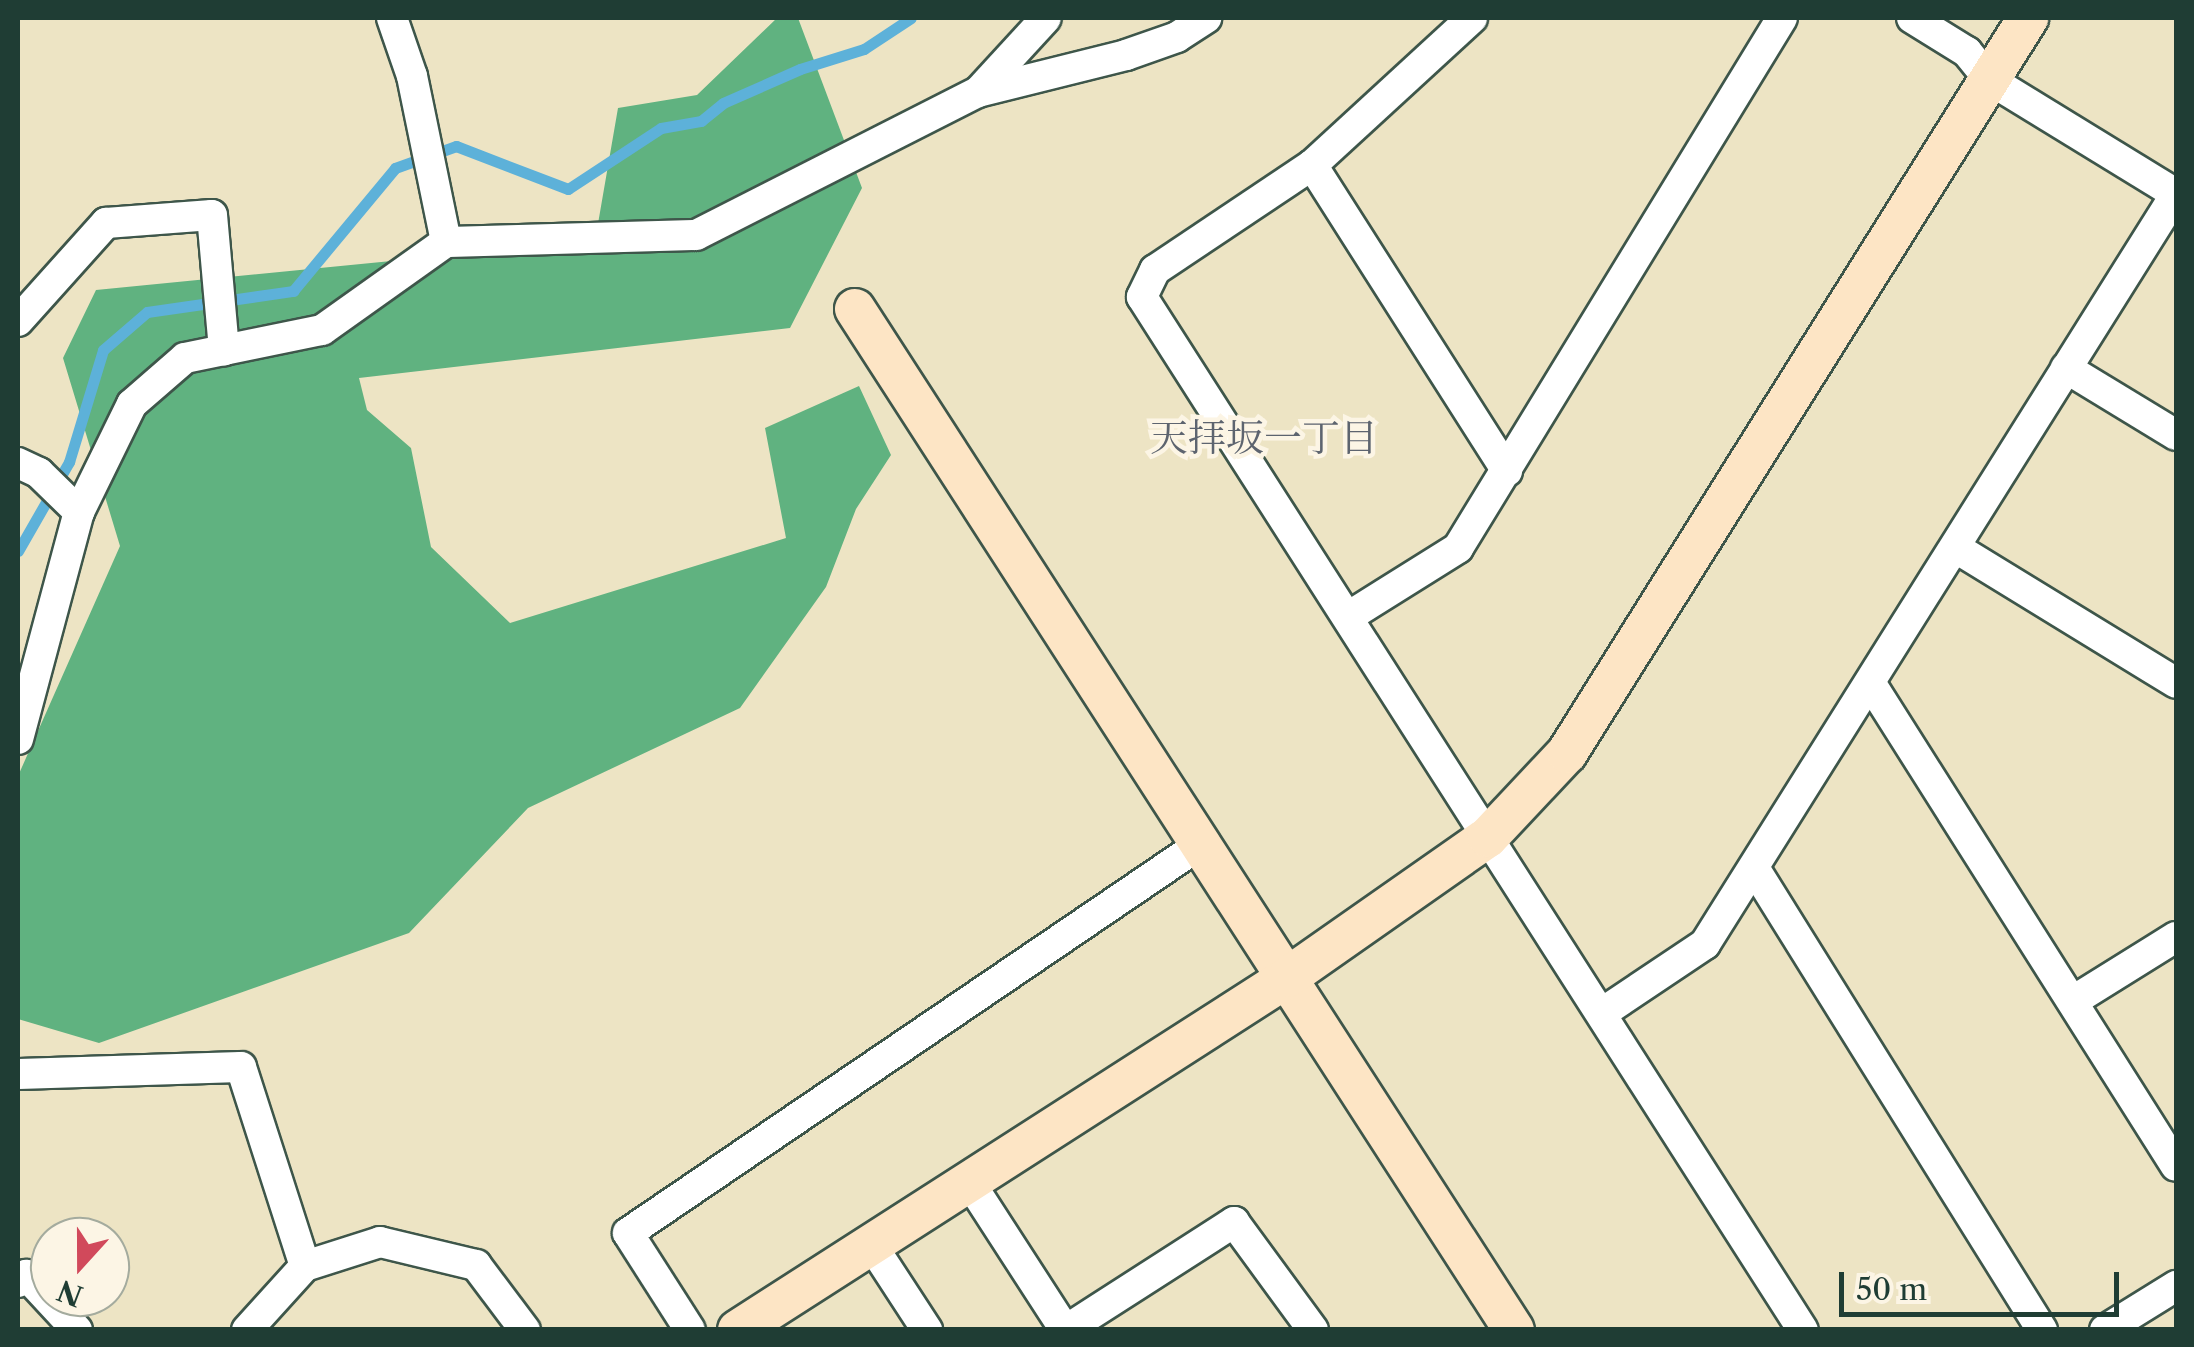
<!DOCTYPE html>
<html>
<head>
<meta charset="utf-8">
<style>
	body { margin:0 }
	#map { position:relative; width:2194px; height:1347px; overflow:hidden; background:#ede4c4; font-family:"Libre Caslon Text","Noto Serif JP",serif }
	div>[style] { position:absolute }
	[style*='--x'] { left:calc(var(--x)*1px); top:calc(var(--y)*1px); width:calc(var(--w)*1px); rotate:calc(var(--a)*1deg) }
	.forest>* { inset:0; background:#60b280 }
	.stream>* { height:11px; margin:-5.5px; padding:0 5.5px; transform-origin:5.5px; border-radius:5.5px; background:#5db1d9 }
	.roads { filter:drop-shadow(2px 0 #3e564a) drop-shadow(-2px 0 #3e564a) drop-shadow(0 2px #3e564a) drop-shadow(0 -2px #3e564a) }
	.street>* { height:30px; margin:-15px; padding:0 15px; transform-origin:15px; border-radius:15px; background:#fff }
	.secondary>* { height:40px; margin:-20px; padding:0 20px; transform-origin:20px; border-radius:20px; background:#fde5c5 }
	span { translate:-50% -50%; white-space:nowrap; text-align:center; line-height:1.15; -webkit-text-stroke:9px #fcf5e5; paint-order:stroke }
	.neighbourhood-label { font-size:38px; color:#5d646f }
	.frame { position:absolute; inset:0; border:20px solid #1f3d34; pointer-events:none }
	.north { position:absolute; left:30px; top:1217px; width:100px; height:100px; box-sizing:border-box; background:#fcf5e5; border:2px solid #a4ab9e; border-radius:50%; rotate:201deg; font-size:28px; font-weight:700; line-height:40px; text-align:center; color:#1f3d34 }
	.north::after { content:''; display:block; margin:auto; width:35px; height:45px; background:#d1495b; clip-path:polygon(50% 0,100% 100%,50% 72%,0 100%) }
	.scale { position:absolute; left:1839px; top:1272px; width:280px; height:45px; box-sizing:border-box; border:5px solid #1f3d34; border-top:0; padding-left:12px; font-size:30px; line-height:35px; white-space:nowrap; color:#1f3d34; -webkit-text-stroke:8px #fcf5e5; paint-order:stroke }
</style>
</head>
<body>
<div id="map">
	<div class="forest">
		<div style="clip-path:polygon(777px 18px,798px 18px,862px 188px,790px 328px,359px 378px,367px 410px,411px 448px,431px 547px,510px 623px,786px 538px,765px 428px,859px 386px,891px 455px,856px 509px,826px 587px,740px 708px,528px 808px,409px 933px,99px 1043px,18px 1019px,18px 776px,120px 546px,63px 358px,96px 290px,595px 241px,618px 108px,697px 95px)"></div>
	</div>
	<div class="stream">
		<div style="--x:18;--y:551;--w:103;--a:-60.2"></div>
		<div style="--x:69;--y:462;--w:117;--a:-73.1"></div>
		<div style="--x:103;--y:350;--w:58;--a:-40.8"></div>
		<div style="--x:147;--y:312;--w:148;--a:-8.2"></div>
		<div style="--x:293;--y:291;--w:160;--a:-50.3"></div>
		<div style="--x:395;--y:168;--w:65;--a:-19.8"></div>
		<div style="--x:456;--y:146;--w:120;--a:21"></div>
		<div style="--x:568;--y:189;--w:111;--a:-33.3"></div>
		<div style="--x:661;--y:128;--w:41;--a:-9.9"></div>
		<div style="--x:701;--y:121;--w:28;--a:-39"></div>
		<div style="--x:723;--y:103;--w:84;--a:-23.8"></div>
		<div style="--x:800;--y:69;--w:67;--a:-17.4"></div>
		<div style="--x:864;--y:49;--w:56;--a:-33.4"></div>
	</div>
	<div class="roads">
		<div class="street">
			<div style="--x:392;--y:18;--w:61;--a:71"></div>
			<div style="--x:412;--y:76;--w:169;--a:78.4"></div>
			<div style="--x:1472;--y:18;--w:217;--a:137.4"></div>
			<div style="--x:1312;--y:165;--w:189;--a:146.2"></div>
			<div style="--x:1155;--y:270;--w:30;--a:116"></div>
			<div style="--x:1142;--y:297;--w:1226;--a:57.39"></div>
			<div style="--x:1912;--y:18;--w:65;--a:31.7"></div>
			<div style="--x:1967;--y:52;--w:36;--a:51"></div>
			<div style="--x:1990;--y:80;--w:218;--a:31.5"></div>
			<div style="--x:978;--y:92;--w:100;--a:-47.4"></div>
			<div style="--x:1312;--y:165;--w:363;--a:57.5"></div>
			<div style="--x:18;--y:321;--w:132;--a:-48.1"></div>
			<div style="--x:106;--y:223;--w:106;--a:-4.3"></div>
			<div style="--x:212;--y:215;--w:136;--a:84.9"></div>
			<div style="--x:2066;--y:368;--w:129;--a:31.3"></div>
			<div style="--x:18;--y:463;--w:23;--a:25"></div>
			<div style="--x:39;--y:473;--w:56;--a:44.3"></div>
			<div style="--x:1956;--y:548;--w:258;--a:31.5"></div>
			<div style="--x:1348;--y:617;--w:130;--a:-32.1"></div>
			<div style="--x:1458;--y:548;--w:621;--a:-58.56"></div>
			<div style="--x:1871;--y:684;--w:570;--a:57.68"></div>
			<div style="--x:18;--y:739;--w:235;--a:-75"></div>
			<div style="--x:79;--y:512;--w:120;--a:-63.9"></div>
			<div style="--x:132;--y:404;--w:70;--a:-41"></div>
			<div style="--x:185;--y:358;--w:140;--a:-11.6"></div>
			<div style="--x:322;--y:330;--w:152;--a:-35.4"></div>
			<div style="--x:446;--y:242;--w:250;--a:-1.6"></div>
			<div style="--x:696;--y:235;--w:316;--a:-26.9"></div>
			<div style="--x:978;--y:92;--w:153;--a:-14"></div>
			<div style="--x:1126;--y:55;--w:54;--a:-19.4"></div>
			<div style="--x:1177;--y:37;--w:35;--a:-33"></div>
			<div style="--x:1756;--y:871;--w:541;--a:58.07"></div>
			<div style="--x:2073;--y:1001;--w:121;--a:-31.9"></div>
			<div style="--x:1602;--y:1013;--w:124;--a:-33.8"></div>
			<div style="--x:1705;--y:944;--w:886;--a:-57.87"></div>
			<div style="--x:18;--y:1074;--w:223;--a:-1.8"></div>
			<div style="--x:241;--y:1067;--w:209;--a:72.2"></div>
			<div style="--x:970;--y:1183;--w:175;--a:57.1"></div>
			<div style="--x:871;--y:1244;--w:103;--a:56.9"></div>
			<div style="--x:18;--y:1282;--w:11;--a:-41"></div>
			<div style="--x:26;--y:1275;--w:75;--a:47.2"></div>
			<div style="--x:247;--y:1330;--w:86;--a:-47.8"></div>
			<div style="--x:305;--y:1266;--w:79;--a:-17.7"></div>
			<div style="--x:380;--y:1242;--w:99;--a:13.5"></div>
			<div style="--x:476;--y:1265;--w:81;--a:53"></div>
			<div style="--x:690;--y:1330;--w:115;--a:-122.6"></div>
			<div style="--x:628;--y:1233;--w:694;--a:-34.19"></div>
			<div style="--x:1066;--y:1330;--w:200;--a:-32.7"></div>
			<div style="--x:1234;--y:1222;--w:134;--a:53.8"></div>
			<div style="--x:2105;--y:1330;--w:84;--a:-31.8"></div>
		</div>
		<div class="secondary">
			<div style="--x:855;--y:309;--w:1215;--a:57.16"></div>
			<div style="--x:738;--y:1330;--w:654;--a:-32.69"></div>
			<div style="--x:1288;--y:977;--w:244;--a:-35"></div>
			<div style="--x:1488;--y:837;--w:115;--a:-46.8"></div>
			<div style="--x:1567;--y:753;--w:868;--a:-57.9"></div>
		</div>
	</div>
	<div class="neighbourhood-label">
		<span style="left:1264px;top:438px">天拝坂一丁目</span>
	</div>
	<div class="frame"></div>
	<div class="north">N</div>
	<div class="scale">50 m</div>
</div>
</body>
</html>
